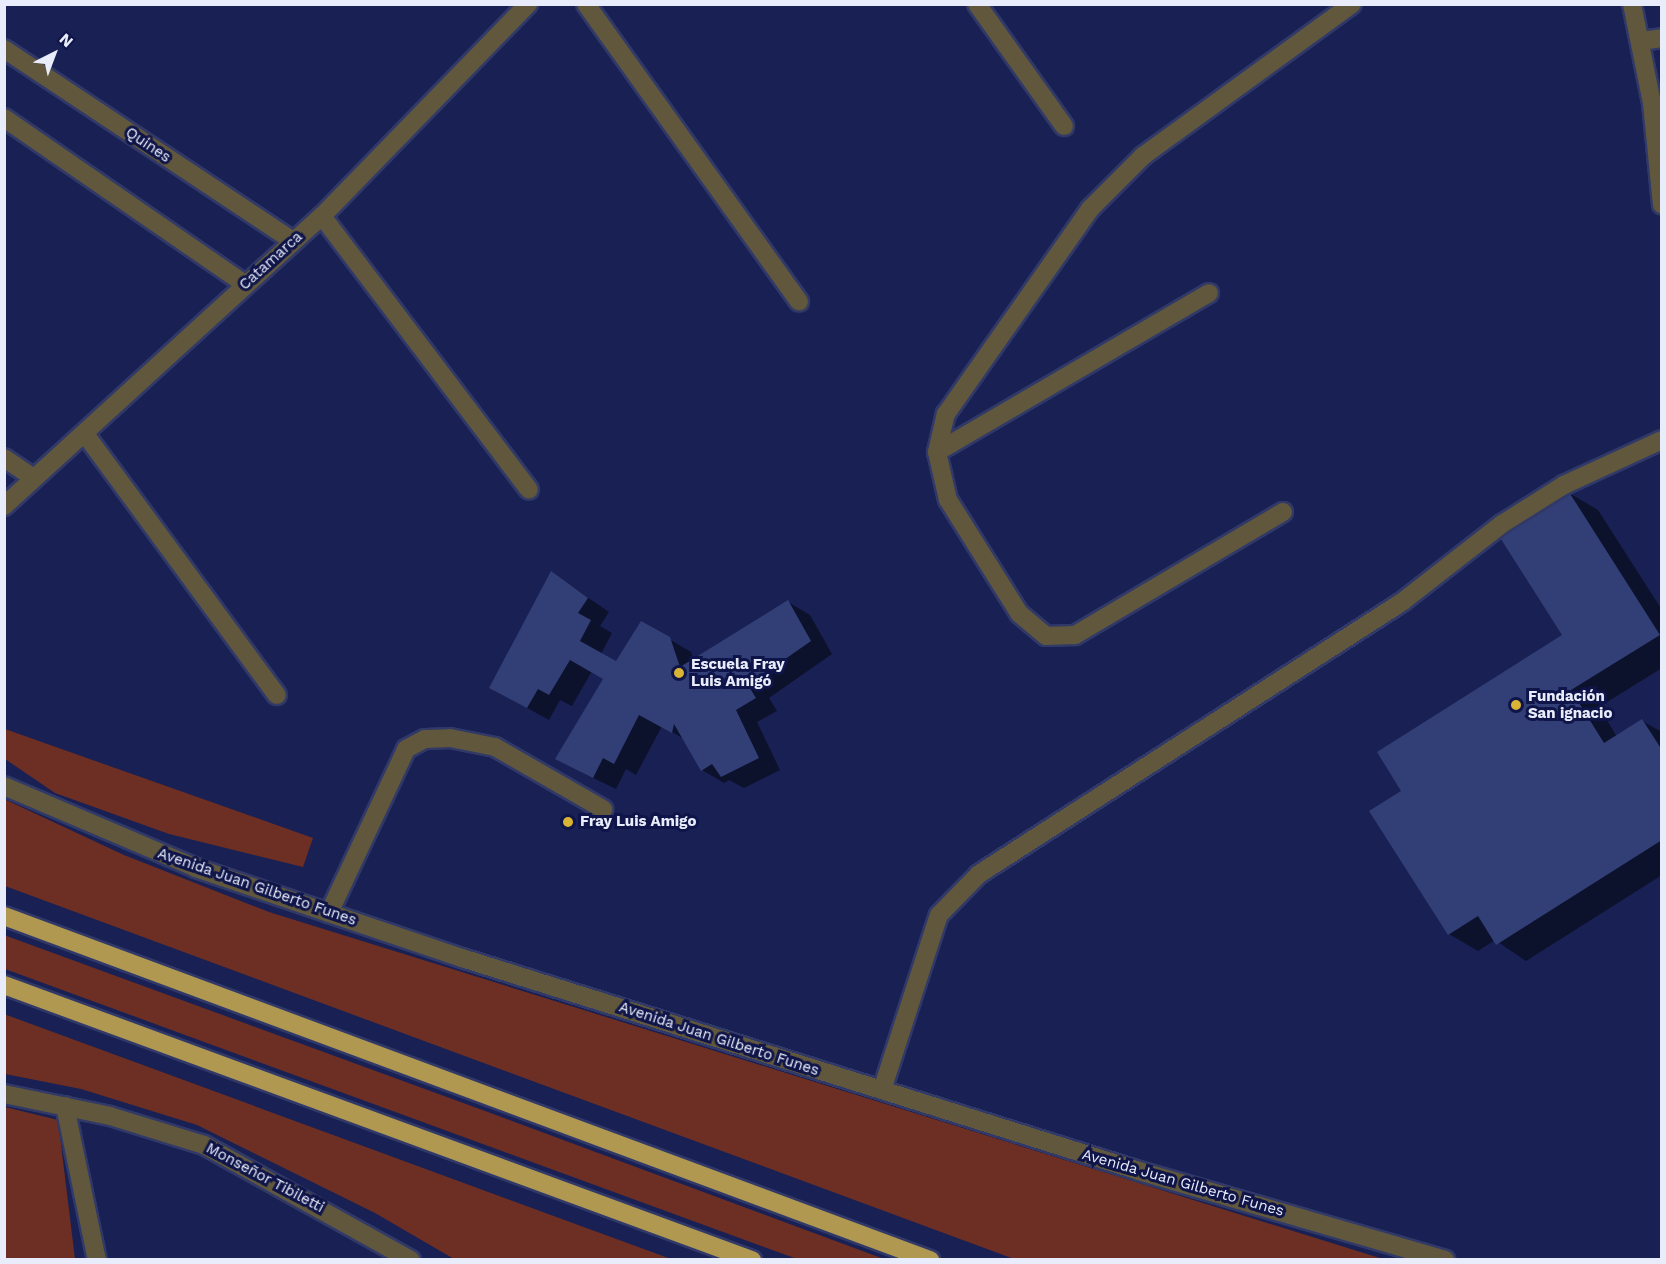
<!DOCTYPE html>
<html>
<head>
<meta charset="utf-8">
<style>
	body { margin:0 }
	#map { position:relative; width:1666px; height:1264px; overflow:hidden; background:#182054; font-family:"Work Sans",sans-serif }
	div>[style] { position:absolute }
	[style*='--x'] { left:calc(var(--x)*1px); top:calc(var(--y)*1px); width:calc(var(--w)*1px); rotate:calc(var(--a)*1deg) }
	.green>* { inset:0; background:#6d2e23 }
	.shadow>* { inset:0; background:#0007 }
	.building>* { inset:0; background:#323f76 }
	.roads { filter:drop-shadow(2px 0 #313968) drop-shadow(-2px 0 #313968) drop-shadow(0 2px #313968) drop-shadow(0 -2px #313968) }
	.minor>* { height:18px; margin:-9px; padding:0 9px; transform-origin:9px; border-radius:9px; background:#60573c }
	.highway>* { height:18px; margin:-9px; padding:0 9px; transform-origin:9px; border-radius:9px; background:#b09851 }
	.dots>* { width:16px; height:16px; translate:-50% -50%; box-sizing:border-box; border:3px solid #0f1549; border-radius:50% }
	span { translate:-50% -50%; white-space:nowrap; text-align:center; line-height:1.15; -webkit-text-stroke:6px #0f1549; paint-order:stroke }
	.street-label { font-size:15px; color:#e9edfb }
	.poi-label { font-size:15px; color:#e9edfb; font-weight:700 }
	.left { translate:0 -50%; text-align:left }
	.frame { position:absolute; inset:0; border:6px solid #e9edfb; pointer-events:none }
	.north { position:absolute; left:24px; top:24px; width:60px; height:60px; -webkit-text-stroke:4px #0f1549; paint-order:stroke; rotate:42deg; font-size:16px; font-weight:700; line-height:24px; text-align:center; color:#e9edfb }
	.north::after { content:''; display:block; margin:auto; width:21px; height:27px; background:#e9edfb; clip-path:polygon(50% 0,100% 100%,50% 72%,0 100%) }
</style>
</head>
<body>
<div id="map">
	<div class="green">
		<div style="clip-path:polygon(5px 729px,313px 838px,303px 867px,169px 834px,55px 793px,5px 759px)"></div>
		<div style="clip-path:polygon(4px 799px,124px 855px,269px 912px,1383px 1259px,1014px 1259px,5px 886px)"></div>
		<div style="clip-path:polygon(4px 935px,496px 1115px,884px 1259px,797px 1259px,5px 969px)"></div>
		<div style="clip-path:polygon(4px 1014px,355px 1143px,671px 1259px,454px 1259px,375px 1213px,197px 1125px,81px 1089px,5px 1074px)"></div>
		<div style="clip-path:polygon(5px 1107px,58px 1120px,75px 1259px,5px 1259px)"></div>
	</div>
	<div class="shadow">
		<div style="clip-path:polygon(1569px 493px,1598px 510px,1662px 610px,1662px 668px,1599px 707px,1617px 737px,1642px 721px,1662px 732px,1662px 875px,1526px 961px,1495px 940px,1478px 951px,1449px 934px,1403px 791px,1564px 635px)"></div>
		<div style="clip-path:polygon(552px 573px,609px 612px,600px 626px,612px 633px,601px 654px,617px 663px,642px 623px,691px 652px,694px 660px,788px 602px,810px 615px,832px 654px,769px 698px,777px 711px,757px 722px,780px 770px,744px 788px,729px 780px,724px 783px,702px 770px,684px 739px,662px 726px,636px 775px,626px 769px,616px 789px,579px 771px,605px 679px,592px 671px,572px 706px,560px 700px,549px 720px,513px 700px)"></div>
	</div>
	<div class="building">
		<div style="clip-path:polygon(1569px 492px,1660px 635px,1571px 690px,1604px 743px,1642px 719px,1662px 750px,1662px 840px,1496px 945px,1478px 916px,1448px 935px,1369px 811px,1401px 791px,1377px 752px,1562px 635px,1499px 536px)"></div>
		<div style="clip-path:polygon(551px 571px,588px 598px,578px 613px,591px 620px,580px 641px,616px 661px,641px 621px,670px 637px,680px 667px,788px 600px,811px 641px,748px 685px,756px 698px,736px 710px,759px 758px,721px 777px,712px 764px,701px 771px,674px 724px,672px 733px,639px 715px,614px 764px,603px 758px,593px 778px,555px 759px,603px 679px,570px 660px,549px 695px,538px 689px,527px 708px,489px 688px)"></div>
	</div>
	<div class="roads">
		<div class="minor">
			<div style="--x:586;--y:4;--w:366;--a:54.4"></div>
			<div style="--x:977;--y:4;--w:150;--a:54.5"></div>
			<div style="--x:1632;--y:4;--w:101;--a:78.6"></div>
			<div style="--x:1652;--y:103;--w:102;--a:84.4"></div>
			<div style="--x:1641;--y:41;--w:21;--a:-8"></div>
			<div style="--x:4;--y:49;--w:346;--a:33.6"></div>
			<div style="--x:4;--y:118;--w:293;--a:34.6"></div>
			<div style="--x:322;--y:216;--w:343;--a:52.9"></div>
			<div style="--x:85;--y:434;--w:324;--a:53.7"></div>
			<div style="--x:937;--y:452;--w:315;--a:-30.3"></div>
			<div style="--x:4;--y:458;--w:36;--a:34"></div>
			<div style="--x:4;--y:506;--w:430;--a:-42.4"></div>
			<div style="--x:322;--y:216;--w:296;--a:-45.8"></div>
			<div style="--x:1283;--y:512;--w:242;--a:149.4"></div>
			<div style="--x:1075;--y:635;--w:29;--a:178"></div>
			<div style="--x:1046;--y:636;--w:35;--a:-140"></div>
			<div style="--x:1019;--y:613;--w:133;--a:-122.1"></div>
			<div style="--x:948;--y:500;--w:49;--a:-102.9"></div>
			<div style="--x:937;--y:452;--w:39;--a:-77"></div>
			<div style="--x:946;--y:414;--w:251;--a:-54.9"></div>
			<div style="--x:1090;--y:209;--w:75;--a:-45"></div>
			<div style="--x:1143;--y:156;--w:258;--a:-36"></div>
			<div style="--x:4;--y:786;--w:209;--a:23.1"></div>
			<div style="--x:196;--y:868;--w:281;--a:18.7"></div>
			<div style="--x:462;--y:958;--w:710;--a:17.46"></div>
			<div style="--x:1139;--y:1171;--w:319;--a:16.2"></div>
			<div style="--x:329;--y:913;--w:181;--a:-64.8"></div>
			<div style="--x:406;--y:749;--w:21;--a:-28"></div>
			<div style="--x:425;--y:739;--w:25;--a:-2"></div>
			<div style="--x:450;--y:738;--w:46;--a:11.3"></div>
			<div style="--x:495;--y:747;--w:125;--a:29.9"></div>
			<div style="--x:882;--y:1090;--w:184;--a:-72"></div>
			<div style="--x:939;--y:915;--w:57;--a:-45.7"></div>
			<div style="--x:979;--y:874;--w:503;--a:-32.74"></div>
			<div style="--x:1402;--y:602;--w:127;--a:-38"></div>
			<div style="--x:1502;--y:524;--w:73;--a:-32.2"></div>
			<div style="--x:1564;--y:485;--w:108;--a:-24.7"></div>
			<div style="--x:4;--y:1094;--w:108;--a:11.7"></div>
			<div style="--x:110;--y:1116;--w:98;--a:17.1"></div>
			<div style="--x:204;--y:1145;--w:237;--a:29.1"></div>
			<div style="--x:65;--y:1106;--w:157;--a:78.3"></div>
		</div>
		<div class="highway">
			<div style="--x:4;--y:916;--w:988;--a:20.38"></div>
			<div style="--x:4;--y:985;--w:797;--a:20.19"></div>
		</div>
	</div>
	<div class="dots">
		<div style="left:679px;top:673px;background:#d9b334"></div>
		<div style="left:1516px;top:705px;background:#d9b334"></div>
		<div style="left:568px;top:822px;background:#d9b334"></div>
	</div>
	<div class="street-label">
		<span style="left:148px;top:145px;rotate:34deg">Quines</span>
		<span style="left:271px;top:261px;rotate:-42deg">Catamarca</span>
		<span style="left:257px;top:887px;rotate:19deg">Avenida Juan Gilberto Funes</span>
		<span style="left:719px;top:1039px;rotate:18deg">Avenida Juan Gilberto Funes</span>
		<span style="left:265px;top:1178px;rotate:28deg">Monseñor Tibiletti</span>
		<span style="left:1183px;top:1183px;rotate:16deg">Avenida Juan Gilberto Funes</span>
	</div>
	<div class="poi-label">
		<span class="left" style="left:691px;top:673px">Escuela Fray<br>Luis Amigó</span>
		<span class="left" style="left:1528px;top:705px">Fundación<br>San ignacio</span>
		<span class="left" style="left:580px;top:822px">Fray Luis Amigo</span>
	</div>
	<div class="frame"></div>
	<div class="north">N</div>
</div>
</body>
</html>
